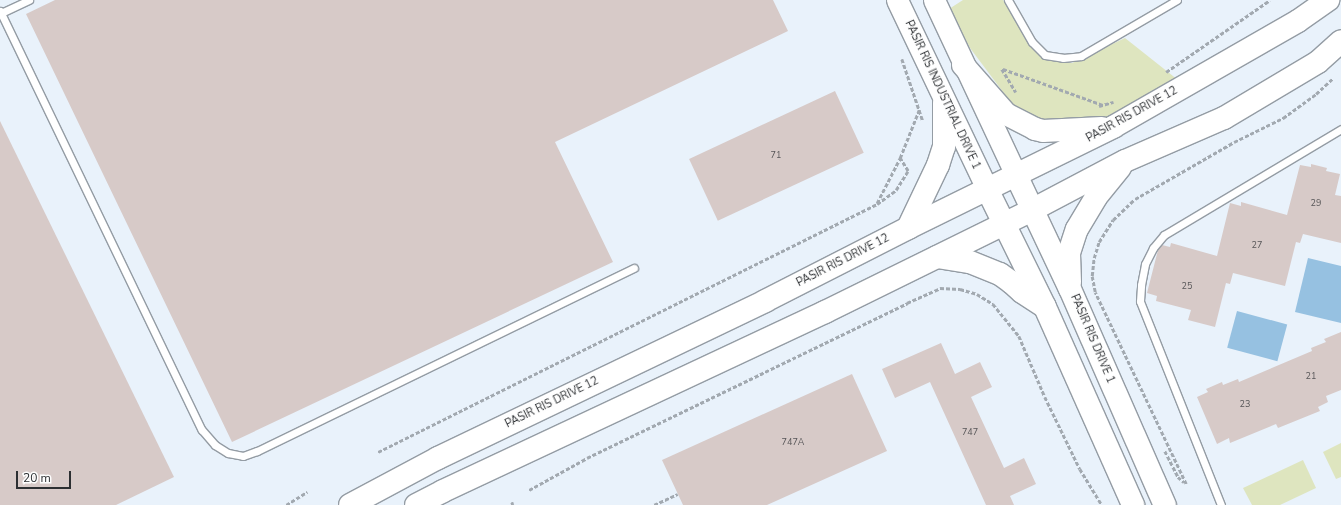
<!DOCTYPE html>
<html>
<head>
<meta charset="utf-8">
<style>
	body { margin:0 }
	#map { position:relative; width:1341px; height:505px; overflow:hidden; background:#e9f2fb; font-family:"Nunito Sans",sans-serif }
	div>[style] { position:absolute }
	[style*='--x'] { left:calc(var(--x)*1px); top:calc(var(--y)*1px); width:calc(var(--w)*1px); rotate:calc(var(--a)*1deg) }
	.green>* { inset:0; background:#dee5bf }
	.water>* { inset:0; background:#96c1e1; transform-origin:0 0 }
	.building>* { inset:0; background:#d7cac8; transform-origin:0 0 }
	.path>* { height:2.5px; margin-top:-1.25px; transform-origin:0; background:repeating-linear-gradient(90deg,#a2a9b0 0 4px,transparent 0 6px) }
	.roads { filter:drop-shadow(1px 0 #949ca4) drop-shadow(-1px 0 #949ca4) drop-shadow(0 1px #949ca4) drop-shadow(0 -1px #949ca4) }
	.lane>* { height:7px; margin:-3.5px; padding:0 3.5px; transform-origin:3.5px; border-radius:3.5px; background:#fff }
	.secondary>* { height:21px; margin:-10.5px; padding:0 10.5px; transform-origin:10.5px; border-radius:10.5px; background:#fff }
	.primary>* { height:22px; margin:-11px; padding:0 11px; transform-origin:11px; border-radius:11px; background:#fff }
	span { translate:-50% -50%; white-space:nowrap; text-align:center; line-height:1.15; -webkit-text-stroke:3px #fefefe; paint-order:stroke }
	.number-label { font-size:9px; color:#575658 }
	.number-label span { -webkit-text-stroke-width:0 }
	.street-label { font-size:11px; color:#2c2f32 }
	.scale { position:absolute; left:16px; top:471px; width:55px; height:18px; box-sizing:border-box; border:2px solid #2c2f32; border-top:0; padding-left:5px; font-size:12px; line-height:14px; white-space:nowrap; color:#2c2f32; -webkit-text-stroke:3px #fefefe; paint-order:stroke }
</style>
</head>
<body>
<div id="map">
	<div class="green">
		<div style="clip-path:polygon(963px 0,1003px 0,1033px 48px,1048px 60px,1072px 63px,1125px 38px,1178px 80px,1104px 123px,1050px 127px,1015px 108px,970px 48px,949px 9px)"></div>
		<div style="clip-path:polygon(1341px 443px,1341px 477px,1336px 479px,1323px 452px)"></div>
		<div style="clip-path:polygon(1303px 460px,1316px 488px,1280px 505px,1252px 505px,1243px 488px)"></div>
	</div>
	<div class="water">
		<div style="clip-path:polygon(1308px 258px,1341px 266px,1341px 323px,1295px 312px)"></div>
		<div style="left:1237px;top:311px;width:52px;height:38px;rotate:15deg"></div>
	</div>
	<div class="building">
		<div style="clip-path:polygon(55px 0,773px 0,788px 31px,555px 142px,613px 262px,232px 442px,26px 14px)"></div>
		<div style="left:835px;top:91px;width:68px;height:161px;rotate:65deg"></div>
		<div style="clip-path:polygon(0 121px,174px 477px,116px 505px,0 505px)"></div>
		<div style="clip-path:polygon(1311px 164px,1327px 168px,1326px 171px,1340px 174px,1335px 195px,1341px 196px,1341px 243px,1303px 234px,1300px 243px,1296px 242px,1285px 286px,1233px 273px,1230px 284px,1226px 283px,1215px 327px,1188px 320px,1191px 310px,1156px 301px,1157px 296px,1147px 293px,1158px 250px,1162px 245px,1170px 247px,1171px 243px,1217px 256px,1230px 203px,1241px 206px,1241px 202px,1287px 215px,1300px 165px,1311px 167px)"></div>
		<div style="clip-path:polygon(1341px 332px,1341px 390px,1326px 396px,1328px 402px,1318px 407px,1320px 411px,1278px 428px,1276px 424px,1230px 443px,1229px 438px,1217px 444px,1197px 397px,1208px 392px,1206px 389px,1222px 382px,1223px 385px,1238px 379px,1239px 382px,1312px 351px,1311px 348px,1326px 342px,1324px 339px)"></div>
		<div style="clip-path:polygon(941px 343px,955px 374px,980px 362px,992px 387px,971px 397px,1004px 468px,1024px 458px,1036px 484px,1010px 496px,1014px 505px,986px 505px,930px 382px,895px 398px,882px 369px)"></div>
		<div style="clip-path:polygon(852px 374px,887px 451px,767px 505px,683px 505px,662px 460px)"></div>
	</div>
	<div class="path">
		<div style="--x:902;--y:59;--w:65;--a:71.3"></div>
		<div style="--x:1002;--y:69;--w:27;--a:59"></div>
		<div style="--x:1003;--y:69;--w:106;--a:19.8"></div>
		<div style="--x:1166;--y:72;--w:126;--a:-34.7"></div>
		<div style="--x:1099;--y:106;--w:15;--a:-16"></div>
		<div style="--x:877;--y:203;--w:51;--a:-62.9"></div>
		<div style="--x:900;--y:158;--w:52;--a:-68.4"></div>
		<div style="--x:1165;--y:451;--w:29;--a:63"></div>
		<div style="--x:1178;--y:477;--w:8;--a:40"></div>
		<div style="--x:378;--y:452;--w:557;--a:-26.43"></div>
		<div style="--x:877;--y:204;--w:24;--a:-36"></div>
		<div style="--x:896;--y:190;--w:22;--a:-58"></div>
		<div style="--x:908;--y:171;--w:15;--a:-122"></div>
		<div style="--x:1186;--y:484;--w:212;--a:-115.4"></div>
		<div style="--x:1095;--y:292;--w:16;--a:-101"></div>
		<div style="--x:1092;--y:276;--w:18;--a:-84"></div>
		<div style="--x:1094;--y:258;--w:17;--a:-73"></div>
		<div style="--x:1099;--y:242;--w:26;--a:-58"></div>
		<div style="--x:1113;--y:220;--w:30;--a:-44"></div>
		<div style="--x:1135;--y:199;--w:114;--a:-29.9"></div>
		<div style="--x:1234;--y:142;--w:55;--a:-26.1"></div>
		<div style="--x:1283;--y:118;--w:41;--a:-36"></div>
		<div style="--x:1316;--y:94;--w:23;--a:-43"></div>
		<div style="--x:529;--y:490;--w:66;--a:-28.9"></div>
		<div style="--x:587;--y:458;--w:356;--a:-25.8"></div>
		<div style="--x:907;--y:303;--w:36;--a:-24"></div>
		<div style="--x:940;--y:288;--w:20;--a:3"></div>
		<div style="--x:960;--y:289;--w:18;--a:16"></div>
		<div style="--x:977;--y:294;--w:19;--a:32"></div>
		<div style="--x:993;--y:304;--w:41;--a:50.9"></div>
		<div style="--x:1019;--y:336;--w:66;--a:66.9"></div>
		<div style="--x:1045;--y:397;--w:80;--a:64.1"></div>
		<div style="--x:1080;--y:469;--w:42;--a:58.6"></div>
		<div style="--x:512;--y:502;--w:3;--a:72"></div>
		<div style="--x:286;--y:505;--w:25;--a:-32"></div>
		<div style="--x:654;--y:505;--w:26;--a:-25"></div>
	</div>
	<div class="roads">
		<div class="lane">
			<div style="--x:1008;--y:0;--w:48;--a:60.3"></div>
			<div style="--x:1032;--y:42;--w:18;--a:45"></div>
			<div style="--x:1045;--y:55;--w:18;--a:9"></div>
			<div style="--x:1063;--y:58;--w:18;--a:-6"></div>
			<div style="--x:1081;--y:56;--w:111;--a:-30.3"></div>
			<div style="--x:0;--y:11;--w:465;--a:64.3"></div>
			<div style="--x:202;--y:430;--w:20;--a:49"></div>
			<div style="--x:215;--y:445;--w:15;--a:32"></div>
			<div style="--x:228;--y:453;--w:15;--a:11"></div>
			<div style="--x:243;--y:456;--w:15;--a:-20"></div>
			<div style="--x:257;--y:451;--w:419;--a:-25.9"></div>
			<div style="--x:1;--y:13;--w:31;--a:-25"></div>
			<div style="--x:1221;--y:505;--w:219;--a:-111.7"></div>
			<div style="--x:1140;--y:301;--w:16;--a:-86"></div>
			<div style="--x:1141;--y:285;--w:21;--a:-79"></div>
			<div style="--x:1145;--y:264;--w:18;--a:-63"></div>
			<div style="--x:1153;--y:248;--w:17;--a:-50"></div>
			<div style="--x:1164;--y:235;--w:206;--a:-30.9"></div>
		</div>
		<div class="secondary">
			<div style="--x:897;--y:0;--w:209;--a:64.5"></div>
			<div style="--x:934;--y:0;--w:193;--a:64.9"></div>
		</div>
		<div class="primary">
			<div style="--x:963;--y:65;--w:65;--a:48.7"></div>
			<div style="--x:1006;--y:114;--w:33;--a:27"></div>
			<div style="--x:1035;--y:129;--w:8;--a:14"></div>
			<div style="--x:1043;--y:131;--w:59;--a:-2.9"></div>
			<div style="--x:1016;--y:175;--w:126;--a:64.7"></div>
			<div style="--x:1070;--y:289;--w:236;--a:66.3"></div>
			<div style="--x:987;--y:189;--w:131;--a:63.8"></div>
			<div style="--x:1045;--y:307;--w:217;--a:66"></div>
			<div style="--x:908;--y:228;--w:70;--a:-64.5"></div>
			<div style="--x:938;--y:165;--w:19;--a:-72"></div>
			<div style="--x:944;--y:147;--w:44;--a:-90"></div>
			<div style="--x:937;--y:257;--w:33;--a:9"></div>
			<div style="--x:970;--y:262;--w:32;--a:22"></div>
			<div style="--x:1000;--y:274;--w:14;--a:36"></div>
			<div style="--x:1011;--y:282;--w:15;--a:42"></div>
			<div style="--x:1022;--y:292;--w:27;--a:33"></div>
			<div style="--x:1070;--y:282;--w:29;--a:-92"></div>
			<div style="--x:1069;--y:253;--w:25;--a:-72"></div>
			<div style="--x:1077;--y:229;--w:37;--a:-59"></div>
			<div style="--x:1096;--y:197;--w:38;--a:-51"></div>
			<div style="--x:350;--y:505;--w:100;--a:-28.1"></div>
			<div style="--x:438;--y:458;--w:363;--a:-25.6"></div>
			<div style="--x:765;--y:301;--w:161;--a:-27"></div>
			<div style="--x:908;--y:228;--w:229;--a:-26.2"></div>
			<div style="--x:1113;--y:127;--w:213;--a:-29.8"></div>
			<div style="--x:1298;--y:21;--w:37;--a:-35"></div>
			<div style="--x:416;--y:505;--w:30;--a:-27"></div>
			<div style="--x:443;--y:491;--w:422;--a:-25.1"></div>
			<div style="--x:825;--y:312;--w:231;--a:-26.2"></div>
			<div style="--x:1032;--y:210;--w:105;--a:-27.8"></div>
			<div style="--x:1125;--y:161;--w:108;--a:-23.5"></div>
			<div style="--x:1224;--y:118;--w:109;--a:-30.8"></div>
			<div style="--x:1318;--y:62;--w:31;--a:-42"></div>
		</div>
	</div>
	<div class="number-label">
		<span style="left:776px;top:155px">71</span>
		<span style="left:1316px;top:203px">29</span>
		<span style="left:1257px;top:245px">27</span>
		<span style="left:1187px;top:286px">25</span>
		<span style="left:1311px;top:376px">21</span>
		<span style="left:1245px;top:404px">23</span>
		<span style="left:970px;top:432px">747</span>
		<span style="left:793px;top:442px">747A</span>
	</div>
	<div class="street-label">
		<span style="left:942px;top:95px;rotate:65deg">PASIR RIS INDUSTRIAL DRIVE 1</span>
		<span style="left:1132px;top:115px;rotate:-29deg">PASIR RIS DRIVE 12</span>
		<span style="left:843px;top:261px;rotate:-27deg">PASIR RIS DRIVE 12</span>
		<span style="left:1092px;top:339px;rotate:67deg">PASIR RIS DRIVE 1</span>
		<span style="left:552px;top:403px;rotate:-26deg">PASIR RIS DRIVE 12</span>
	</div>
	<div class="scale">20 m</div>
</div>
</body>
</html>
